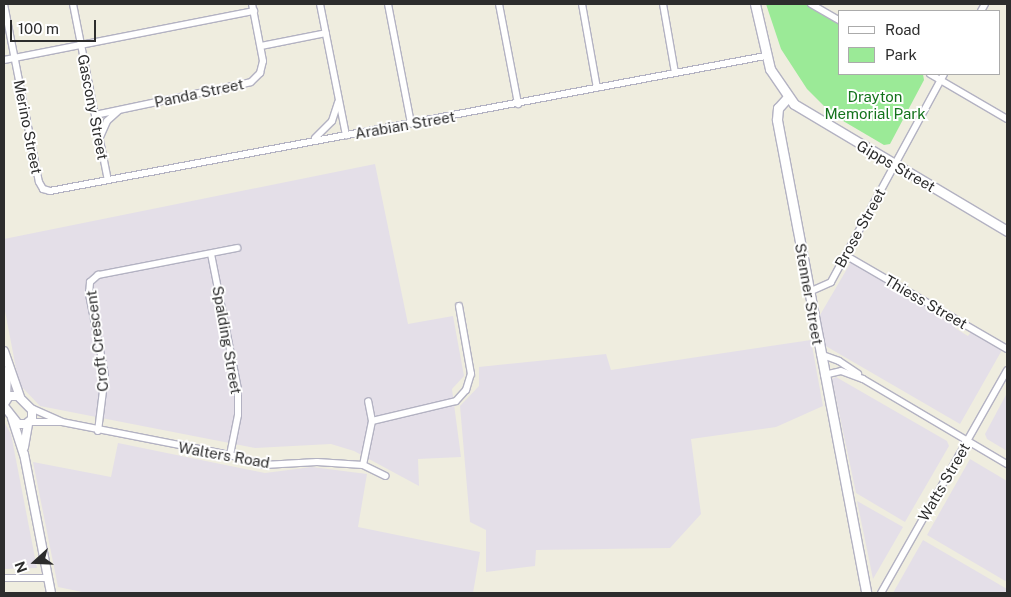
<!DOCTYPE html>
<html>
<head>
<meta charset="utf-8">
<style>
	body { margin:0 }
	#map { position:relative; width:1011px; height:597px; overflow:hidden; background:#efeddf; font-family:"Public Sans",sans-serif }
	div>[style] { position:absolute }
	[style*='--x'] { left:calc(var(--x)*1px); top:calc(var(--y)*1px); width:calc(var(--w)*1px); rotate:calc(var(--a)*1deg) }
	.industrial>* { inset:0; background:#e4dfe8 }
	.green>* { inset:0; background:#9bea97 }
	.roads { filter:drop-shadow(1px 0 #b3b2c2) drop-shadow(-1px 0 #b3b2c2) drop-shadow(0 1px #b3b2c2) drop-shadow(0 -1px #b3b2c2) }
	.minor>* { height:6px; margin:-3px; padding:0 3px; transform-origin:3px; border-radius:3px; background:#fff }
	.tertiary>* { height:8px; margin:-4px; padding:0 4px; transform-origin:4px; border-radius:4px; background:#fff }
	.secondary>* { height:9px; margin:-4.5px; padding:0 4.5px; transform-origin:4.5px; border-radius:4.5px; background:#fff }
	span { translate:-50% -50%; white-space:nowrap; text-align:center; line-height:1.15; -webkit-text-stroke:4px #fff; paint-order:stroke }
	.street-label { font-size:15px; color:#2d2d2d }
	.park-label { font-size:15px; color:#14731c }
	.frame { position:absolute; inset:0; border:5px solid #2d2d2d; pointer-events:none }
	.legend { position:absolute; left:838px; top:10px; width:162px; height:65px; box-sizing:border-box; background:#fff; border:1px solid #ababab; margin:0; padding:6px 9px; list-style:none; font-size:15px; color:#2d2d2d }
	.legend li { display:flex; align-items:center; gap:10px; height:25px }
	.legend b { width:25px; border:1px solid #ababab }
	.north { position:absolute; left:10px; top:537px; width:50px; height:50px; -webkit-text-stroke:4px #fff; paint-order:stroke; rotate:250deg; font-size:14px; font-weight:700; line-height:20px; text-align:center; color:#2d2d2d }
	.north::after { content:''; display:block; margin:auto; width:18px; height:22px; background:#2d2d2d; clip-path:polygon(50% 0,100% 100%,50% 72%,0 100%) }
	.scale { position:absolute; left:10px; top:20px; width:86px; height:22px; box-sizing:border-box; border:2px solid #2d2d2d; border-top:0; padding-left:6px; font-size:15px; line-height:18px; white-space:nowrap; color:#2d2d2d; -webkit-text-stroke:4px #fff; paint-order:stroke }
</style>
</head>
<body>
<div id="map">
	<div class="industrial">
		<div style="clip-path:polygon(375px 164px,408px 324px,453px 316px,464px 376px,452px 389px,461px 457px,418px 459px,419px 486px,354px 451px,331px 444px,255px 448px,40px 406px,19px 384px,4px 306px,4px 239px)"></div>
		<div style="clip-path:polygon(851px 262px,956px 324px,955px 328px,968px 336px,971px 332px,1002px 350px,960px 424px,824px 345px,820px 315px)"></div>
		<div style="clip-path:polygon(811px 340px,823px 406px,776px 427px,691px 439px,701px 514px,670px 548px,536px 550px,535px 566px,486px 572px,486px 530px,470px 522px,460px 406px,479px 386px,479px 367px,606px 354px,611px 370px)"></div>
		<div style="clip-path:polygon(836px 377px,947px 441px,949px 446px,905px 522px,856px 493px,832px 379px)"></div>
		<div style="clip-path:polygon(1007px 393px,1007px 451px,987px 439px,985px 434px)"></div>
		<div style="clip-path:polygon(4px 422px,11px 434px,37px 568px,4px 569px)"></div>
		<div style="clip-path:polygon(118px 443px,265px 473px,312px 467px,367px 474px,358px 527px,480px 552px,473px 593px,87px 593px,58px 587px,33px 462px,111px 477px)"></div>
		<div style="clip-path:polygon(970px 459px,1007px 481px,1007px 582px,927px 535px)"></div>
		<div style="clip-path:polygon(857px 501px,903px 527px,873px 579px)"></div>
		<div style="clip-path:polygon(923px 540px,1007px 589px,1007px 592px,893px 593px)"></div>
	</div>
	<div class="green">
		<div style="clip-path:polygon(766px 4px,805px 4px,840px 25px,840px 74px,923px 74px,924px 80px,890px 144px,884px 145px,833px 115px,807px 89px,781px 49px)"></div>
	</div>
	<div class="roads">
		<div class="minor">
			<div style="--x:4;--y:4;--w:181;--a:78.9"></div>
			<div style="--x:39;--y:182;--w:8;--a:60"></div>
			<div style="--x:43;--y:189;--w:7;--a:16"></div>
			<div style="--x:50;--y:191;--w:728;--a:-10.69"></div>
			<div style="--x:73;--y:4;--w:179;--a:78.8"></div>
			<div style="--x:320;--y:4;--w:134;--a:78.8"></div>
			<div style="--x:388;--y:4;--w:122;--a:79.1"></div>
			<div style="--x:499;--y:4;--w:102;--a:79.2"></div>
			<div style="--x:582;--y:4;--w:85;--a:79.9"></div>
			<div style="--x:663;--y:4;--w:70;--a:80.1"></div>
			<div style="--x:811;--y:4;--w:34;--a:30"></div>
			<div style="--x:981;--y:11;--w:8;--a:-60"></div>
			<div style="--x:261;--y:46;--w:66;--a:-11.3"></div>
			<div style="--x:4;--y:60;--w:255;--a:-11.1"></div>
			<div style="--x:930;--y:74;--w:89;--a:30.3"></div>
			<div style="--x:95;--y:115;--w:159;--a:-11.9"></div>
			<div style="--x:251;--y:82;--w:13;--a:-45"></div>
			<div style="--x:260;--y:73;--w:12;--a:-76"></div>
			<div style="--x:263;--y:61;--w:58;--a:-100.9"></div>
			<div style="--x:100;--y:137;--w:17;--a:-66"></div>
			<div style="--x:107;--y:121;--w:15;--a:-42"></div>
			<div style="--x:315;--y:138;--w:24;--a:-45"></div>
			<div style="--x:332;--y:121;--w:20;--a:-72"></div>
			<div style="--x:211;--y:254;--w:138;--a:78.7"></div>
			<div style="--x:238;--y:389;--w:26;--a:90"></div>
			<div style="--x:238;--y:415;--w:41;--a:101.3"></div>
			<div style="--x:845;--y:255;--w:187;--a:30.1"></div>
			<div style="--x:809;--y:292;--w:24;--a:-24"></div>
			<div style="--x:831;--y:282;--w:237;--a:-61.5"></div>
			<div style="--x:820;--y:354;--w:20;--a:20"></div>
			<div style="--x:839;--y:361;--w:23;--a:34"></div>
			<div style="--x:824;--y:375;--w:17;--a:-13"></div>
			<div style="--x:841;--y:371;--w:23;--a:20"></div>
			<div style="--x:863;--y:379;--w:167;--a:30.6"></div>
			<div style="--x:31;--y:408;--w:34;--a:24"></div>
			<div style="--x:62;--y:422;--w:171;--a:11.1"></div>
			<div style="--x:230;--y:455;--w:35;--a:16"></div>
			<div style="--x:264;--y:465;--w:53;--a:-3.2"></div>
			<div style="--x:317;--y:462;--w:46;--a:3.7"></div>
			<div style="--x:363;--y:465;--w:25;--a:26"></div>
			<div style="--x:372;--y:421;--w:86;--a:-13.4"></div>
			<div style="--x:456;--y:401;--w:15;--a:-48"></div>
			<div style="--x:466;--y:390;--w:17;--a:-73"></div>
			<div style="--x:471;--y:374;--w:69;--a:-100"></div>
			<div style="--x:29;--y:422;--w:31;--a:0"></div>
			<div style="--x:98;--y:431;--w:56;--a:-82.9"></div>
			<div style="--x:105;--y:375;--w:83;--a:-101.2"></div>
			<div style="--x:89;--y:294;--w:12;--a:-85"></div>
			<div style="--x:90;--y:282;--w:11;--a:-41"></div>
			<div style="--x:98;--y:275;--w:142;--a:-11"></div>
			<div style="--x:363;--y:465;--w:45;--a:-78.4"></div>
			<div style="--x:372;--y:421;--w:20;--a:-101"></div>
			<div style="--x:4;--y:578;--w:44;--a:0"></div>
			<div style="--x:881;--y:593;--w:256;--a:-60.5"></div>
		</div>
		<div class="tertiary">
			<div style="--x:4;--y:351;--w:49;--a:70.8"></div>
			<div style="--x:6;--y:399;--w:28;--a:-88"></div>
			<div style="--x:4;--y:404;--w:9;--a:-58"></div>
			<div style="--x:9;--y:396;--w:9;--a:0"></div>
			<div style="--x:18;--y:396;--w:20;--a:45"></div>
			<div style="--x:32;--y:410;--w:9;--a:90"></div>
			<div style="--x:32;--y:419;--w:8;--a:140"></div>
			<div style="--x:26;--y:424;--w:8;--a:180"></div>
			<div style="--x:18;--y:424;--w:23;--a:-128"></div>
			<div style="--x:12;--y:418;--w:38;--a:72"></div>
			<div style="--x:24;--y:454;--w:142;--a:79"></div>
			<div style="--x:24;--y:447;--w:23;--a:-80"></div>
		</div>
		<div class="secondary">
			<div style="--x:755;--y:4;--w:67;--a:77"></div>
			<div style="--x:770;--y:69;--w:42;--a:55.6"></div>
			<div style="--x:794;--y:104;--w:248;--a:30.8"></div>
			<div style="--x:788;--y:97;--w:15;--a:132"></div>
			<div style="--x:778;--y:108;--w:12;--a:95"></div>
			<div style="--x:777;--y:120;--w:481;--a:79.3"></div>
		</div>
	</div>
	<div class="street-label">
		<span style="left:199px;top:93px;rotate:-12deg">Panda Street</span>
		<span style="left:93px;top:107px;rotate:79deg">Gascony Street</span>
		<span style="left:405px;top:125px;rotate:-10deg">Arabian Street</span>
		<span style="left:28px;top:127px;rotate:79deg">Merino Street</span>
		<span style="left:896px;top:166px;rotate:30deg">Gipps Street</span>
		<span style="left:860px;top:228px;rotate:-61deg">Brose Street</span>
		<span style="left:809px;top:294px;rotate:80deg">Stenner Street</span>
		<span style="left:926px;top:302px;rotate:30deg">Thiess Street</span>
		<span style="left:227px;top:340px;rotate:80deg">Spalding Street</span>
		<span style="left:97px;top:341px;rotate:-97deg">Croft Crescent</span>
		<span style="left:224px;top:455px;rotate:10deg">Walters Road</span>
		<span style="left:944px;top:482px;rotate:-60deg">Watts Street</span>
	</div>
	<div class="park-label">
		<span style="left:875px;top:105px">Drayton<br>Memorial Park</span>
	</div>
	<div class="frame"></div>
	<ul class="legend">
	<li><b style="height:6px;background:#fff"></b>Road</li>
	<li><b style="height:14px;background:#9bea97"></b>Park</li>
	</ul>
	<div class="north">N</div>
	<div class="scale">100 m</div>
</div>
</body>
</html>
